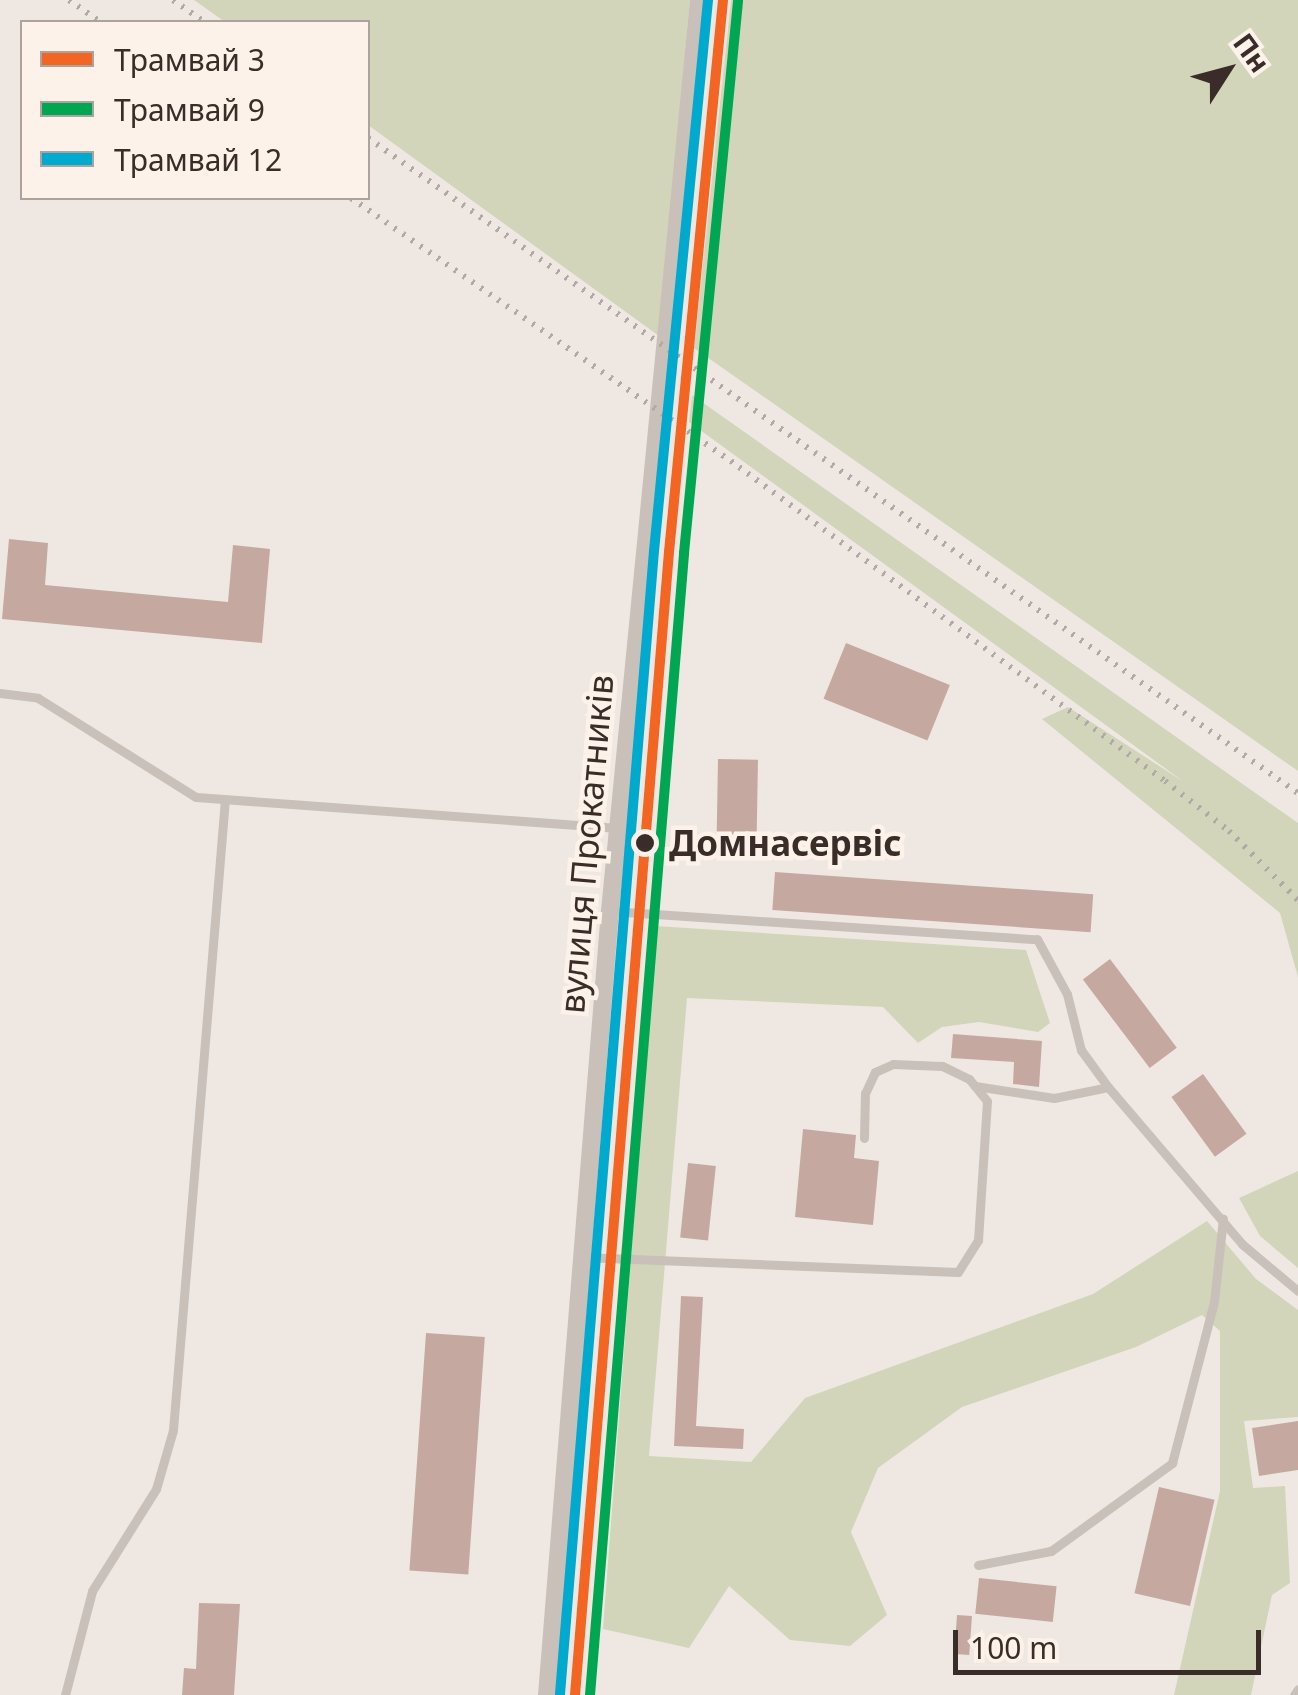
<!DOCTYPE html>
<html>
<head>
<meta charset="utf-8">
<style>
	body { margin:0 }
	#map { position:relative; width:1298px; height:1695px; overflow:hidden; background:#efe8e2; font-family:"Noto Sans",sans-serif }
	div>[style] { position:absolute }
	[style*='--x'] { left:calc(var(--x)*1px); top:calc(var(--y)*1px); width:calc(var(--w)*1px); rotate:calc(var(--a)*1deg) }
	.green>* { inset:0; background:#d2d5ba }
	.building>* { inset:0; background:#c5a9a1; transform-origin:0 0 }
	.lane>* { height:9px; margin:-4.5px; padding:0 4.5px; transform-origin:4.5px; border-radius:4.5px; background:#c9c0ba }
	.street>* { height:18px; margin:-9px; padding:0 9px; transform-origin:9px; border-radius:9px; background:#c9c0ba }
	.rail>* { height:6px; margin-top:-3px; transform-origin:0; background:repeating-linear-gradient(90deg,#b0a9a5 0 2.5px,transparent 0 10.5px) }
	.tram-1>* { height:10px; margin:-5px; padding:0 5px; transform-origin:5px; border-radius:5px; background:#f26522 }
	.tram-2>* { height:10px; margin:-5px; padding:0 5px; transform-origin:5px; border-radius:5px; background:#00a651 }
	.tram-3>* { height:10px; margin:-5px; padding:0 5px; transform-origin:5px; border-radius:5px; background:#00a9ce }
	.dots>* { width:28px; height:28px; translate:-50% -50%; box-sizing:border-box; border:5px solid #fcf2e9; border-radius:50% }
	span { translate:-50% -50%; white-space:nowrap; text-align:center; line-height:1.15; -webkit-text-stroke:9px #fcf2e9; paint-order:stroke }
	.stop-label { font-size:35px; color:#3a2c28; font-weight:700 }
	.left { translate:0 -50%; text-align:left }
	.street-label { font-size:35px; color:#3a2c28 }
	.legend { position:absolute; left:20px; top:20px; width:350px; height:180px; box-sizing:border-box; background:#fcf2e9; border:2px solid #aea39c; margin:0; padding:12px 18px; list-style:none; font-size:30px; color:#3a2c28 }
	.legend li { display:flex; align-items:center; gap:20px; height:50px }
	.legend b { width:50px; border:2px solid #aea39c }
	.north { position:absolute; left:1178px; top:20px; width:100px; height:100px; -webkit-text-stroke:8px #fcf2e9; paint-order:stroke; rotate:54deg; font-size:28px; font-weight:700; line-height:40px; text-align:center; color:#3a2c28 }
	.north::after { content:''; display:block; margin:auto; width:35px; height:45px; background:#3a2c28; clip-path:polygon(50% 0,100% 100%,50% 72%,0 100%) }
	.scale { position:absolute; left:953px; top:1630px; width:308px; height:45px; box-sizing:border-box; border:5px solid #3a2c28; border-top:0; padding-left:12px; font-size:30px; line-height:35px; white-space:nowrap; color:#3a2c28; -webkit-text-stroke:8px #fcf2e9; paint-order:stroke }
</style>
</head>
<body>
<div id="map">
	<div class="green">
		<div style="clip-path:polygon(194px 0,690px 0,659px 336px,368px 125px,368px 22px,225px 22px)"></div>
		<div style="clip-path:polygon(731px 0,1298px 0,1298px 771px,694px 348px)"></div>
		<div style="clip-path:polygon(692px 395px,1298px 823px,1298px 977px,1280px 913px,1042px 719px,1068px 707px,1184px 782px,689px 422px)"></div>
		<div style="clip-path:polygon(656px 926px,1026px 950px,1050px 1023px,1038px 1032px,979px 1022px,942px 1027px,918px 1043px,883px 1007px,687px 998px,649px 1456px,751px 1462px,805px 1398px,1093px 1294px,1207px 1221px,1256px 1279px,1298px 1310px,1298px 1417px,1244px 1421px,1253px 1488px,1285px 1486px,1290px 1583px,1272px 1595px,1251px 1695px,1174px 1695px,1220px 1491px,1220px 1331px,1202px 1315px,1136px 1347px,962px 1407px,878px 1468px,851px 1532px,887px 1615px,850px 1646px,790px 1640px,729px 1586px,689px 1648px,603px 1629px)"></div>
		<div style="clip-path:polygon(1298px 1171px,1298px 1268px,1260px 1236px,1239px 1198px)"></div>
	</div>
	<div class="building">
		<div style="clip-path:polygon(9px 539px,48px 543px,45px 585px,228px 602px,233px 545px,270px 549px,262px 643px,2px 619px)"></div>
		<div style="left:846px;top:643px;width:112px;height:60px;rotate:22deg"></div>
		<div style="left:718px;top:759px;width:40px;height:80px;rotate:1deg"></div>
		<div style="left:775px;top:872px;width:319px;height:38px;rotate:4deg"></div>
		<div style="left:1110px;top:959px;width:111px;height:34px;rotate:53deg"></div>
		<div style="clip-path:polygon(953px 1034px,1042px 1041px,1039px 1087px,1013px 1084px,1014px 1062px,951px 1058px)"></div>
		<div style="left:1203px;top:1074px;width:74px;height:39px;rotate:54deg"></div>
		<div style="clip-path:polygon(803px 1129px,856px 1135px,854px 1158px,879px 1161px,873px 1225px,795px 1217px)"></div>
		<div style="left:688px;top:1163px;width:28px;height:75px;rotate:6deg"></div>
		<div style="clip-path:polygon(681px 1296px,703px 1297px,696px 1426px,744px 1429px,743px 1449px,674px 1446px)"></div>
		<div style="left:426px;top:1333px;width:59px;height:238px;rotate:4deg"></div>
		<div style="clip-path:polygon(1298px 1421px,1298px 1470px,1259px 1476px,1252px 1428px)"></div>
		<div style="left:1159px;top:1487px;width:57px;height:109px;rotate:13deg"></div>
		<div style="left:979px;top:1578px;width:78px;height:36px;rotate:6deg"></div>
		<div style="clip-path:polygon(199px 1603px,240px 1604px,234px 1695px,182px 1695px,184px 1668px,196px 1669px)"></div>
		<div style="left:957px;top:1615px;width:15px;height:39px;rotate:4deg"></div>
	</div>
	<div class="lane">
		<div style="--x:0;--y:693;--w:38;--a:7"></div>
		<div style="--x:38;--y:698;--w:186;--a:32.1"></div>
		<div style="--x:196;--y:797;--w:423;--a:4.2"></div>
		<div style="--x:610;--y:911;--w:428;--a:3.8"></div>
		<div style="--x:1037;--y:939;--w:63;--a:61.4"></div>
		<div style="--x:1067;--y:994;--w:58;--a:76"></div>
		<div style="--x:1081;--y:1050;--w:46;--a:53.9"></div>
		<div style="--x:1108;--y:1087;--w:206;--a:49.5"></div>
		<div style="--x:1242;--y:1244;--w:73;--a:40"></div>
		<div style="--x:975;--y:1086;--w:80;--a:8.6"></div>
		<div style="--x:1054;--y:1098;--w:55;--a:-11.5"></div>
		<div style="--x:582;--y:1257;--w:376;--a:2.3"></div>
		<div style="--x:958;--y:1272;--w:38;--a:-58"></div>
		<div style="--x:978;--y:1240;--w:139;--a:-86.3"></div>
		<div style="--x:987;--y:1101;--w:28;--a:-129"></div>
		<div style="--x:969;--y:1079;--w:30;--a:-154"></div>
		<div style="--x:942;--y:1066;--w:49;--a:-177.7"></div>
		<div style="--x:893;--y:1064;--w:20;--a:156"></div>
		<div style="--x:875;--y:1072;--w:23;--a:115"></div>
		<div style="--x:865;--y:1093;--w:45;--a:91.3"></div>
		<div style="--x:978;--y:1565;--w:74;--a:-10.9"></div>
		<div style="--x:1051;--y:1551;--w:150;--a:-36"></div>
		<div style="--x:1172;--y:1463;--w:166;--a:-75.4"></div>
		<div style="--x:1214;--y:1302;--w:84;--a:-83.9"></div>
		<div style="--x:65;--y:1695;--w:107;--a:-75.4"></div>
		<div style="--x:92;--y:1591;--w:120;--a:-57.9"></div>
		<div style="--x:156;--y:1489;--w:61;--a:-73.9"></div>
		<div style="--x:173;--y:1430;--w:633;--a:-85.29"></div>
		<div style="--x:1294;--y:1695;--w:7;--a:-56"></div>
	</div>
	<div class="street">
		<div style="--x:547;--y:1695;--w:787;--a:-85.41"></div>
		<div style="--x:610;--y:911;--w:915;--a:-84.42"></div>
	</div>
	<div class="rail">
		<div style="--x:69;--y:0;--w:39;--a:35"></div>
		<div style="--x:173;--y:0;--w:39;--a:35"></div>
		<div style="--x:368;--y:138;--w:1138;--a:35.16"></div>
		<div style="--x:351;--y:198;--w:472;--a:34.7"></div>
		<div style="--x:739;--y:467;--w:529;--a:36.39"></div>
		<div style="--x:1165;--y:781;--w:81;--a:38"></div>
		<div style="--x:1229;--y:831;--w:98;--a:45"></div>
	</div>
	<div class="tram-1">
		<div style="--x:575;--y:1695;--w:1147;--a:-85.3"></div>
		<div style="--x:669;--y:552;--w:555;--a:-84.41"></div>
	</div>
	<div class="tram-2">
		<div style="--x:590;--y:1695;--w:1146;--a:-85.29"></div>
		<div style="--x:684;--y:553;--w:555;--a:-84.41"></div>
	</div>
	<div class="tram-3">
		<div style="--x:560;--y:1694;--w:1147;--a:-85.3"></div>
		<div style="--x:654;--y:551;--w:554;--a:-84.4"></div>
	</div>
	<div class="dots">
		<div style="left:645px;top:843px;background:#3a2c28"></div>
	</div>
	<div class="stop-label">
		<span class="left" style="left:669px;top:843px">Домнасервіс</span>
	</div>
	<div class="street-label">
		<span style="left:586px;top:844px;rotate:-85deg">вулиця Прокатників</span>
	</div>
	<ul class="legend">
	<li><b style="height:12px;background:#f26522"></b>Трамвай 3</li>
	<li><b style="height:12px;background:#00a651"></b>Трамвай 9</li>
	<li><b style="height:12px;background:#00a9ce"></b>Трамвай 12</li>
	</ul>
	<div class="north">Пн</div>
	<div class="scale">100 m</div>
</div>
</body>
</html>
